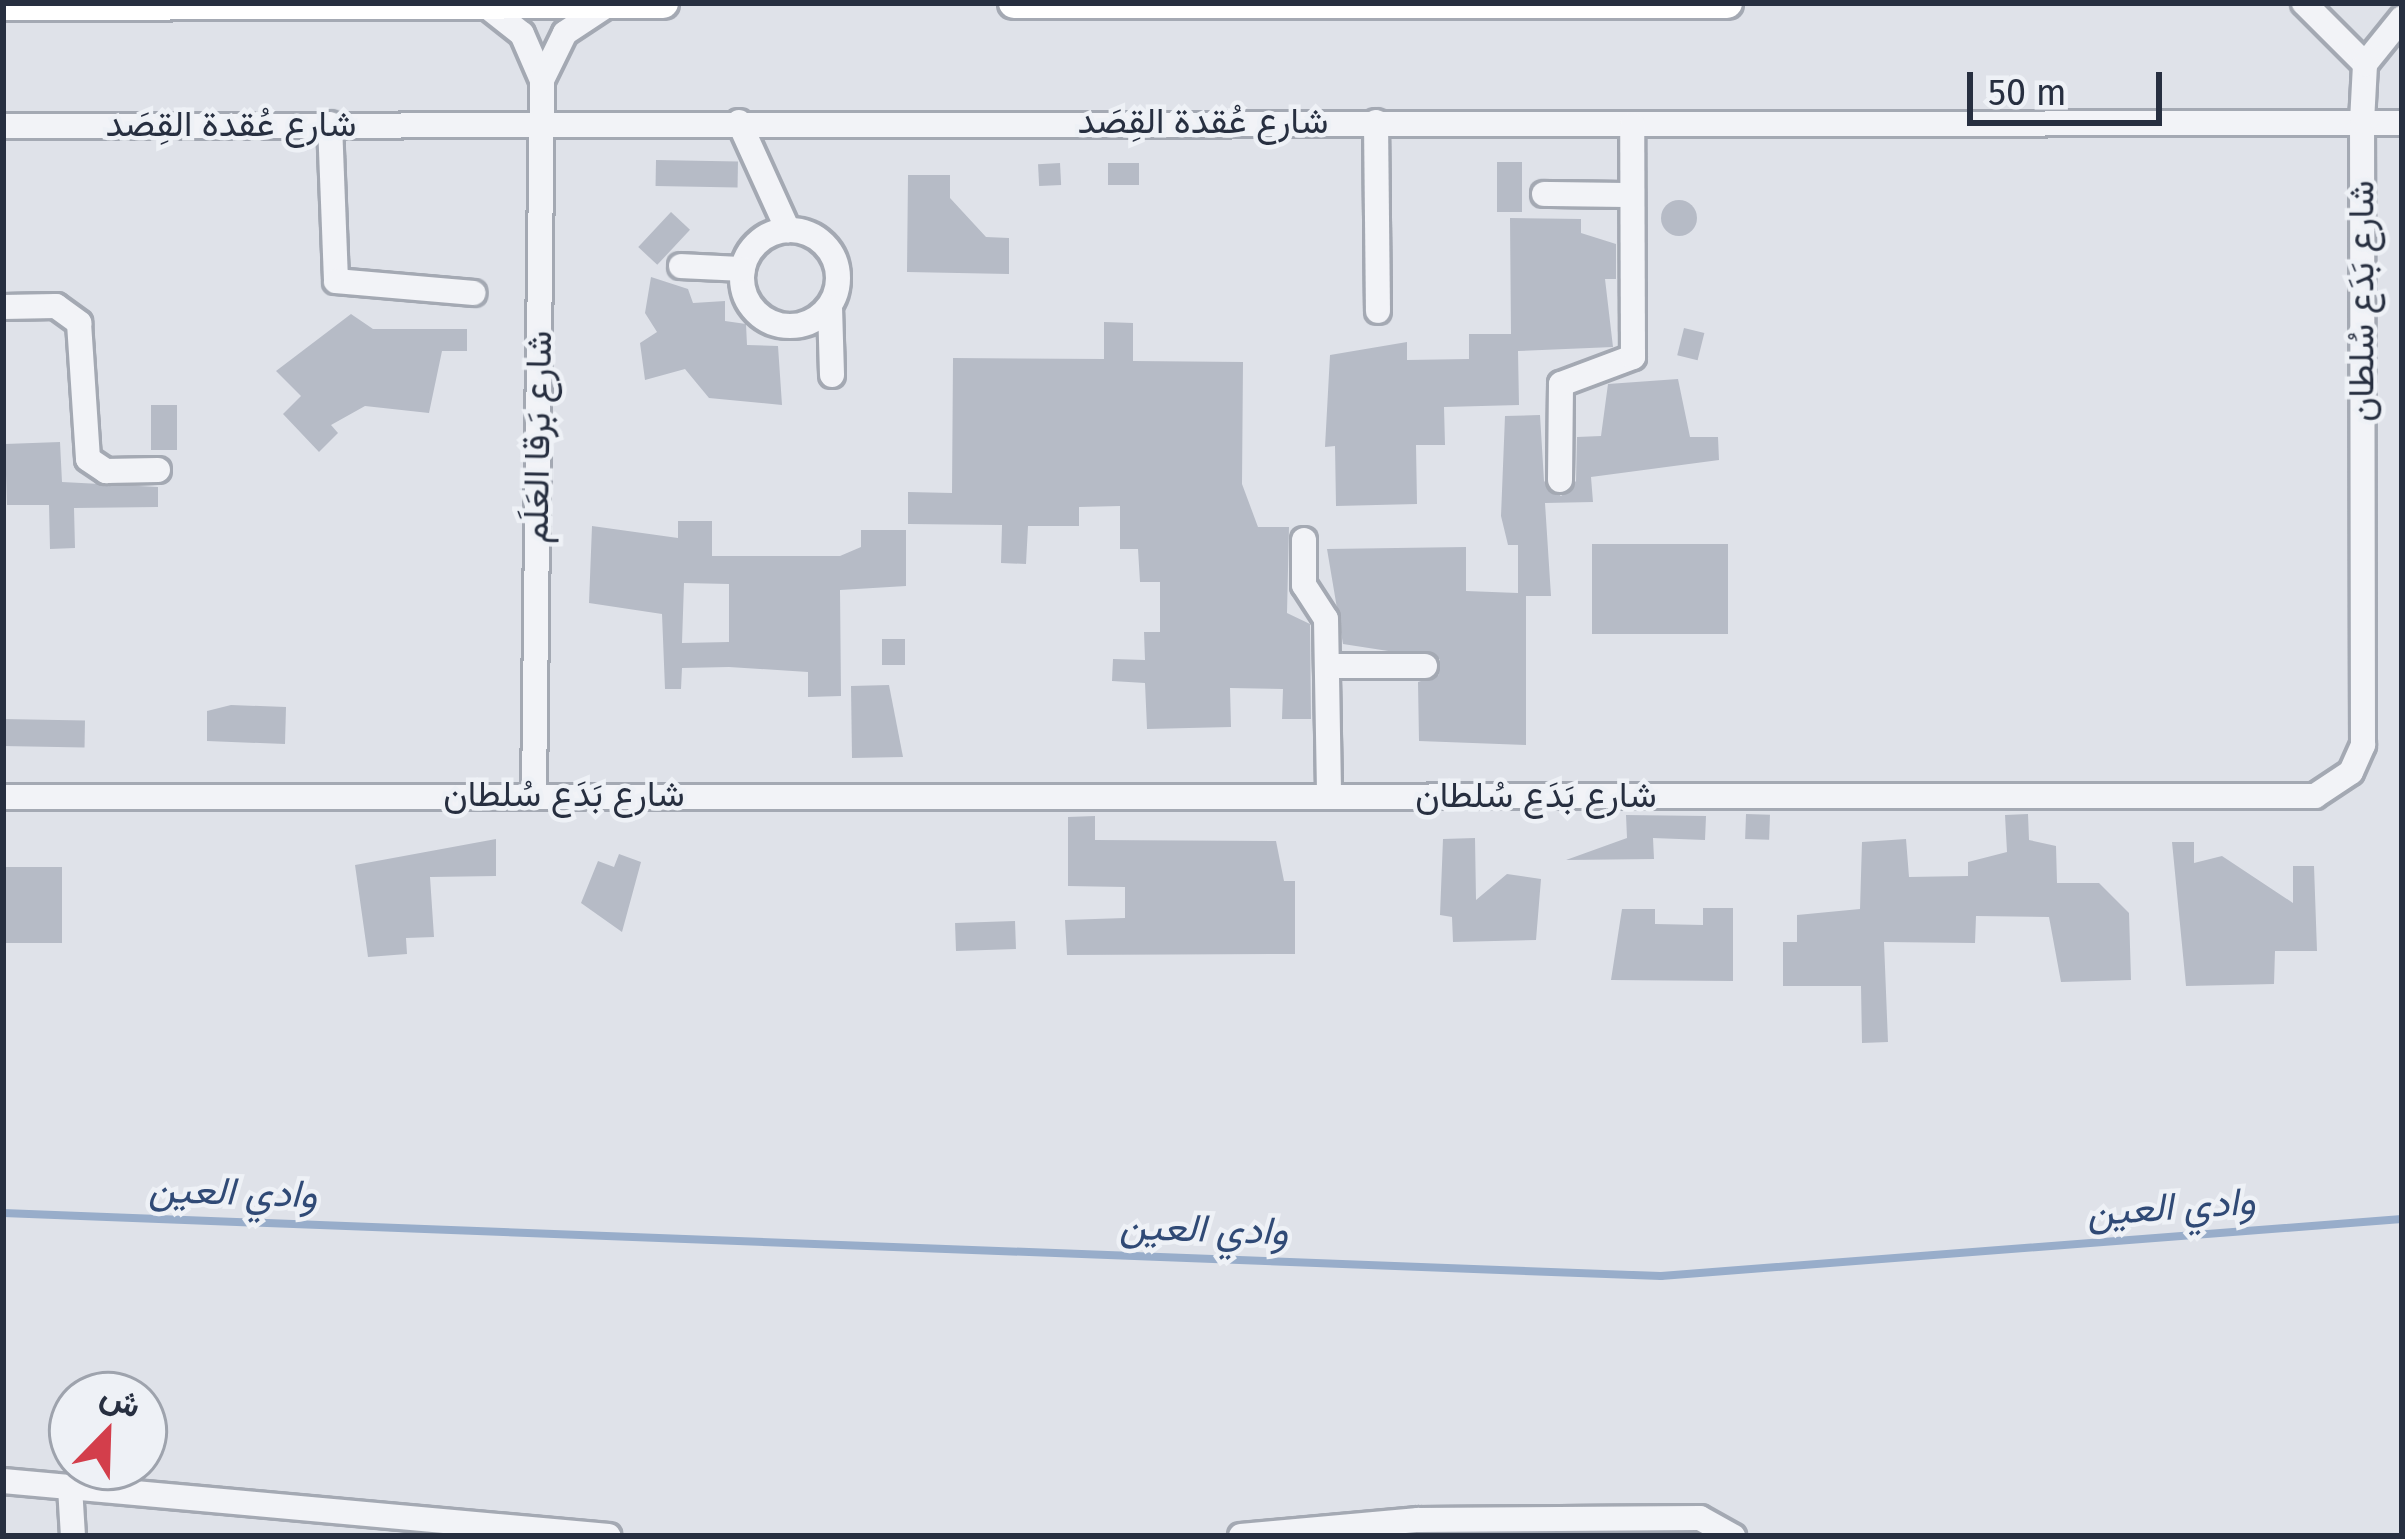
<!DOCTYPE html>
<html>
<head>
<meta charset="utf-8">
<style>
	body { margin:0 }
	#map { position:relative; width:2405px; height:1539px; overflow:hidden; background:#dfe2e9; font-family:"Fira Sans",Vazirmatn,sans-serif }
	div>[style] { position:absolute }
	[style*='--x'] { left:calc(var(--x)*1px); top:calc(var(--y)*1px); width:calc(var(--w)*1px); rotate:calc(var(--a)*1deg) }
	.stream>* { height:8px; margin:-4px; padding:0 4px; transform-origin:4px; border-radius:4px; background:#98adca }
	.building>* { inset:0; background:#b6bbc6; transform-origin:0 0 }
	.round { border-radius:50% }
	.roads { filter:drop-shadow(3px 0 #a4a9b3) drop-shadow(-3px 0 #a4a9b3) drop-shadow(0 3px #a4a9b3) drop-shadow(0 -3px #a4a9b3) }
	.minor>* { height:24px; margin:-12px; padding:0 12px; transform-origin:12px; border-radius:12px; background:#f2f3f7 }
	.minor>.ring { margin:-12px; padding:0; box-sizing:content-box; background:none; border:24px solid #f2f3f7; border-radius:50% }
	.major>* { height:30px; margin:-15px; padding:0 15px; transform-origin:15px; border-radius:15px; background:#fff }
	span { translate:-50% -50%; white-space:nowrap; text-align:center; line-height:1.15; -webkit-text-stroke:9px #eef1f6; paint-order:stroke }
	.street-label { font-size:36px; color:#272f40 }
	.water-label { font-size:39px; color:#304a76; font-style:italic }
	.frame { position:absolute; inset:0; border:6px solid #272f40; pointer-events:none }
	.north { position:absolute; left:48px; top:1371px; width:120px; height:120px; box-sizing:border-box; background:#eef1f6; border:3px solid #9ea3ad; border-radius:50%; rotate:23deg; font-size:33px; font-weight:700; line-height:48px; text-align:center; color:#272f40 }
	.north::after { content:''; display:block; margin:auto; width:42px; height:54px; background:#d33e4b; clip-path:polygon(50% 0,100% 100%,50% 72%,0 100%) }
	.scale { position:absolute; left:1967px; top:72px; width:195px; height:54px; box-sizing:border-box; border:6px solid #272f40; border-top:0; padding-left:15px; font-size:36px; line-height:42px; white-space:nowrap; color:#272f40; -webkit-text-stroke:9px #eef1f6; paint-order:stroke }
</style>
</head>
<body>
<div id="map">
	<div class="stream">
		<div style="--x:3;--y:1213;--w:1659;--a:2.18"></div>
		<div style="--x:1661;--y:1276;--w:743;--a:-4.4"></div>
	</div>
	<div class="building">
		<div style="left:656px;top:160px;width:82px;height:26px;rotate:1deg"></div>
		<div style="left:1497px;top:162px;width:25px;height:50px"></div>
		<div style="left:1060px;top:163px;width:22px;height:22px;rotate:87deg"></div>
		<div style="left:1139px;top:163px;width:22px;height:31px;rotate:90deg"></div>
		<div style="clip-path:polygon(908px 175px,950px 175px,950px 198px,986px 237px,1009px 238px,1009px 274px,907px 272px)"></div>
		<div class="round" style="left:1661px;top:200px;width:36px;height:36px"></div>
		<div style="left:671px;top:212px;width:26px;height:48px;rotate:43deg"></div>
		<div style="clip-path:polygon(1510px 218px,1581px 219px,1581px 233px,1616px 244px,1616px 279px,1605px 279px,1613px 347px,1518px 351px,1519px 405px,1444px 407px,1445px 445px,1416px 445px,1417px 504px,1336px 506px,1335px 446px,1325px 447px,1330px 355px,1407px 342px,1407px 360px,1469px 359px,1469px 334px,1511px 334px)"></div>
		<div style="clip-path:polygon(651px 277px,688px 289px,693px 303px,725px 301px,725px 321px,746px 324px,747px 345px,778px 346px,782px 405px,709px 398px,685px 369px,645px 380px,640px 343px,657px 332px,645px 313px)"></div>
		<div style="clip-path:polygon(351px 314px,373px 329px,467px 329px,467px 351px,442px 351px,429px 413px,365px 406px,331px 425px,338px 433px,319px 452px,283px 414px,301px 396px,276px 371px)"></div>
		<div style="clip-path:polygon(1104px 322px,1133px 323px,1133px 361px,1243px 362px,1242px 484px,1258px 527px,1289px 527px,1287px 613px,1310px 624px,1311px 719px,1282px 719px,1283px 689px,1230px 688px,1231px 727px,1147px 729px,1145px 683px,1112px 681px,1113px 659px,1145px 660px,1144px 632px,1160px 632px,1160px 582px,1140px 582px,1138px 549px,1120px 549px,1120px 506px,1079px 507px,1079px 526px,1028px 526px,1026px 564px,1001px 563px,1002px 525px,908px 524px,908px 492px,952px 493px,953px 358px,1104px 359px)"></div>
		<div style="left:1684px;top:328px;width:21px;height:28px;rotate:14deg"></div>
		<div style="clip-path:polygon(1678px 379px,1690px 437px,1718px 437px,1719px 460px,1591px 477px,1593px 502px,1545px 503px,1551px 596px,1526px 596px,1526px 745px,1419px 741px,1418px 682px,1439px 675px,1440px 659px,1343px 644px,1327px 549px,1466px 547px,1466px 591px,1518px 593px,1518px 545px,1508px 545px,1501px 516px,1505px 416px,1540px 415px,1544px 481px,1561px 496px,1576px 481px,1577px 437px,1601px 436px,1608px 384px)"></div>
		<div style="left:151px;top:405px;width:26px;height:45px"></div>
		<div style="clip-path:polygon(60px 442px,62px 482px,158px 487px,158px 507px,74px 508px,75px 548px,50px 549px,49px 505px,7px 505px,5px 444px)"></div>
		<div style="clip-path:polygon(evenodd,678px 521px,712px 521px,712px 556px,840px 556px,861px 547px,861px 530px,906px 530px,906px 586px,840px 590px,841px 696px,808px 697px,808px 672px,729px 667px,682px 668px,681px 689px,665px 689px,662px 614px,589px 603px,592px 526px,678px 538px,678px 521px,684px 583px,729px 584px,729px 642px,682px 643px,684px 583px)"></div>
		<div style="left:1592px;top:544px;width:136px;height:90px"></div>
		<div style="left:882px;top:639px;width:23px;height:26px"></div>
		<div style="clip-path:polygon(889px 685px,903px 757px,852px 758px,851px 686px)"></div>
		<div style="clip-path:polygon(231px 705px,286px 707px,285px 744px,207px 741px,207px 711px)"></div>
		<div style="left:3px;top:719px;width:82px;height:27px;rotate:1deg"></div>
		<div style="left:1746px;top:814px;width:24px;height:25px;rotate:2deg"></div>
		<div style="clip-path:polygon(2028px 814px,2029px 840px,2056px 846px,2057px 883px,2099px 883px,2129px 913px,2131px 980px,2061px 982px,2049px 917px,1976px 916px,1975px 943px,1884px 942px,1888px 1042px,1862px 1043px,1861px 986px,1783px 986px,1783px 942px,1797px 942px,1797px 915px,1860px 909px,1862px 842px,1906px 839px,1909px 877px,1968px 876px,1968px 862px,2007px 852px,2005px 815px)"></div>
		<div style="clip-path:polygon(1626px 815px,1706px 816px,1705px 840px,1653px 838px,1654px 859px,1566px 860px,1627px 838px)"></div>
		<div style="clip-path:polygon(1095px 816px,1095px 840px,1276px 841px,1284px 881px,1295px 881px,1295px 954px,1067px 955px,1065px 920px,1125px 918px,1125px 887px,1068px 886px,1068px 817px)"></div>
		<div style="clip-path:polygon(1475px 838px,1476px 900px,1507px 874px,1541px 879px,1536px 940px,1453px 942px,1452px 917px,1440px 915px,1443px 839px)"></div>
		<div style="clip-path:polygon(496px 839px,496px 876px,430px 877px,434px 937px,406px 938px,407px 954px,368px 957px,355px 865px)"></div>
		<div style="clip-path:polygon(2172px 842px,2194px 842px,2194px 863px,2222px 856px,2293px 903px,2293px 866px,2314px 866px,2317px 951px,2275px 951px,2274px 984px,2186px 986px)"></div>
		<div style="clip-path:polygon(619px 854px,641px 862px,622px 932px,581px 903px,598px 861px,614px 867px)"></div>
		<div style="left:3px;top:867px;width:59px;height:76px"></div>
		<div style="clip-path:polygon(1703px 908px,1733px 908px,1733px 981px,1611px 980px,1622px 909px,1655px 909px,1655px 924px,1703px 925px)"></div>
		<div style="left:1015px;top:921px;width:28px;height:60px;rotate:88deg"></div>
	</div>
	<div class="roads">
		<div class="minor">
			<div style="--x:2304;--y:3;--w:86;--a:45"></div>
			<div style="--x:484;--y:4;--w:48;--a:38.3"></div>
			<div style="--x:522;--y:34;--w:50;--a:66.5"></div>
			<div style="--x:542;--y:80;--w:714;--a:90.64"></div>
			<div style="--x:542;--y:80;--w:52;--a:-63.9"></div>
			<div style="--x:565;--y:33;--w:53;--a:-33.4"></div>
			<div style="--x:739;--y:122;--w:119;--a:65.6"></div>
			<div style="--x:1376;--y:122;--w:189;--a:89.4"></div>
			<div style="--x:330;--y:124;--w:157;--a:87.8"></div>
			<div style="--x:336;--y:281;--w:138;--a:5"></div>
			<div style="--x:3;--y:126;--w:2399;--a:-0.07"></div>
			<div style="--x:1544;--y:194;--w:88;--a:0.7"></div>
			<div class="ring" style="left:742px;top:230px;width:72px;height:72px"></div>
			<div style="--x:681;--y:266;--w:62;--a:2.8"></div>
			<div style="--x:3;--y:307;--w:53;--a:-1.1"></div>
			<div style="--x:56;--y:306;--w:29;--a:36"></div>
			<div style="--x:79;--y:323;--w:136;--a:86.2"></div>
			<div style="--x:88;--y:459;--w:22;--a:34"></div>
			<div style="--x:106;--y:471;--w:52;--a:-1.1"></div>
			<div style="--x:830;--y:307;--w:68;--a:88.3"></div>
			<div style="--x:1560;--y:480;--w:96;--a:-89.4"></div>
			<div style="--x:1561;--y:384;--w:77;--a:-20.6"></div>
			<div style="--x:1633;--y:357;--w:232;--a:-90.2"></div>
			<div style="--x:1304;--y:540;--w:45;--a:90"></div>
			<div style="--x:1304;--y:585;--w:40;--a:57.1"></div>
			<div style="--x:1326;--y:619;--w:177;--a:89"></div>
			<div style="--x:1330;--y:666;--w:95;--a:0"></div>
			<div style="--x:3;--y:797;--w:2312;--a:-0.02"></div>
			<div style="--x:2315;--y:796;--w:43;--a:-33.7"></div>
			<div style="--x:2351;--y:772;--w:30;--a:-66"></div>
			<div style="--x:2363;--y:745;--w:623;--a:-90.09"></div>
			<div style="--x:2362;--y:122;--w:58;--a:-87"></div>
			<div style="--x:2365;--y:64;--w:59;--a:-51.2"></div>
			<div style="--x:3;--y:1481;--w:608;--a:5.19"></div>
			<div style="--x:70;--y:1487;--w:49;--a:86.5"></div>
			<div style="--x:1241;--y:1536;--w:178;--a:-5.2"></div>
			<div style="--x:1418;--y:1520;--w:282;--a:-0.4"></div>
			<div style="--x:1700;--y:1518;--w:38;--a:29"></div>
		</div>
		<div class="major">
			<div style="--x:1014;--y:3;--w:713;--a:0"></div>
			<div style="--x:3;--y:5;--w:660;--a:-0.17"></div>
		</div>
	</div>
	<div class="street-label">
		<span style="left:1203px;top:122px">شارع عُقدة القِصَد</span>
		<span style="left:231px;top:125px">شارع عُقدة القِصَد</span>
		<span style="left:2362px;top:301px;rotate:-90deg">شارع بَدَع سُلطان</span>
		<span style="left:538px;top:437px;rotate:-89deg">شارع بَرقا العَلَم</span>
		<span style="left:564px;top:795px">شارع بَدَع سُلطان</span>
		<span style="left:1536px;top:796px">شارع بَدَع سُلطان</span>
	</div>
	<div class="water-label">
		<span style="left:233px;top:1192px;rotate:2deg">وادي العين</span>
		<span style="left:2171px;top:1207px;rotate:-4deg">وادي العين</span>
		<span style="left:1204px;top:1229px;rotate:2deg">وادي العين</span>
	</div>
	<div class="frame"></div>
	<div class="north">ش</div>
	<div class="scale">50 m</div>
</div>
</body>
</html>
